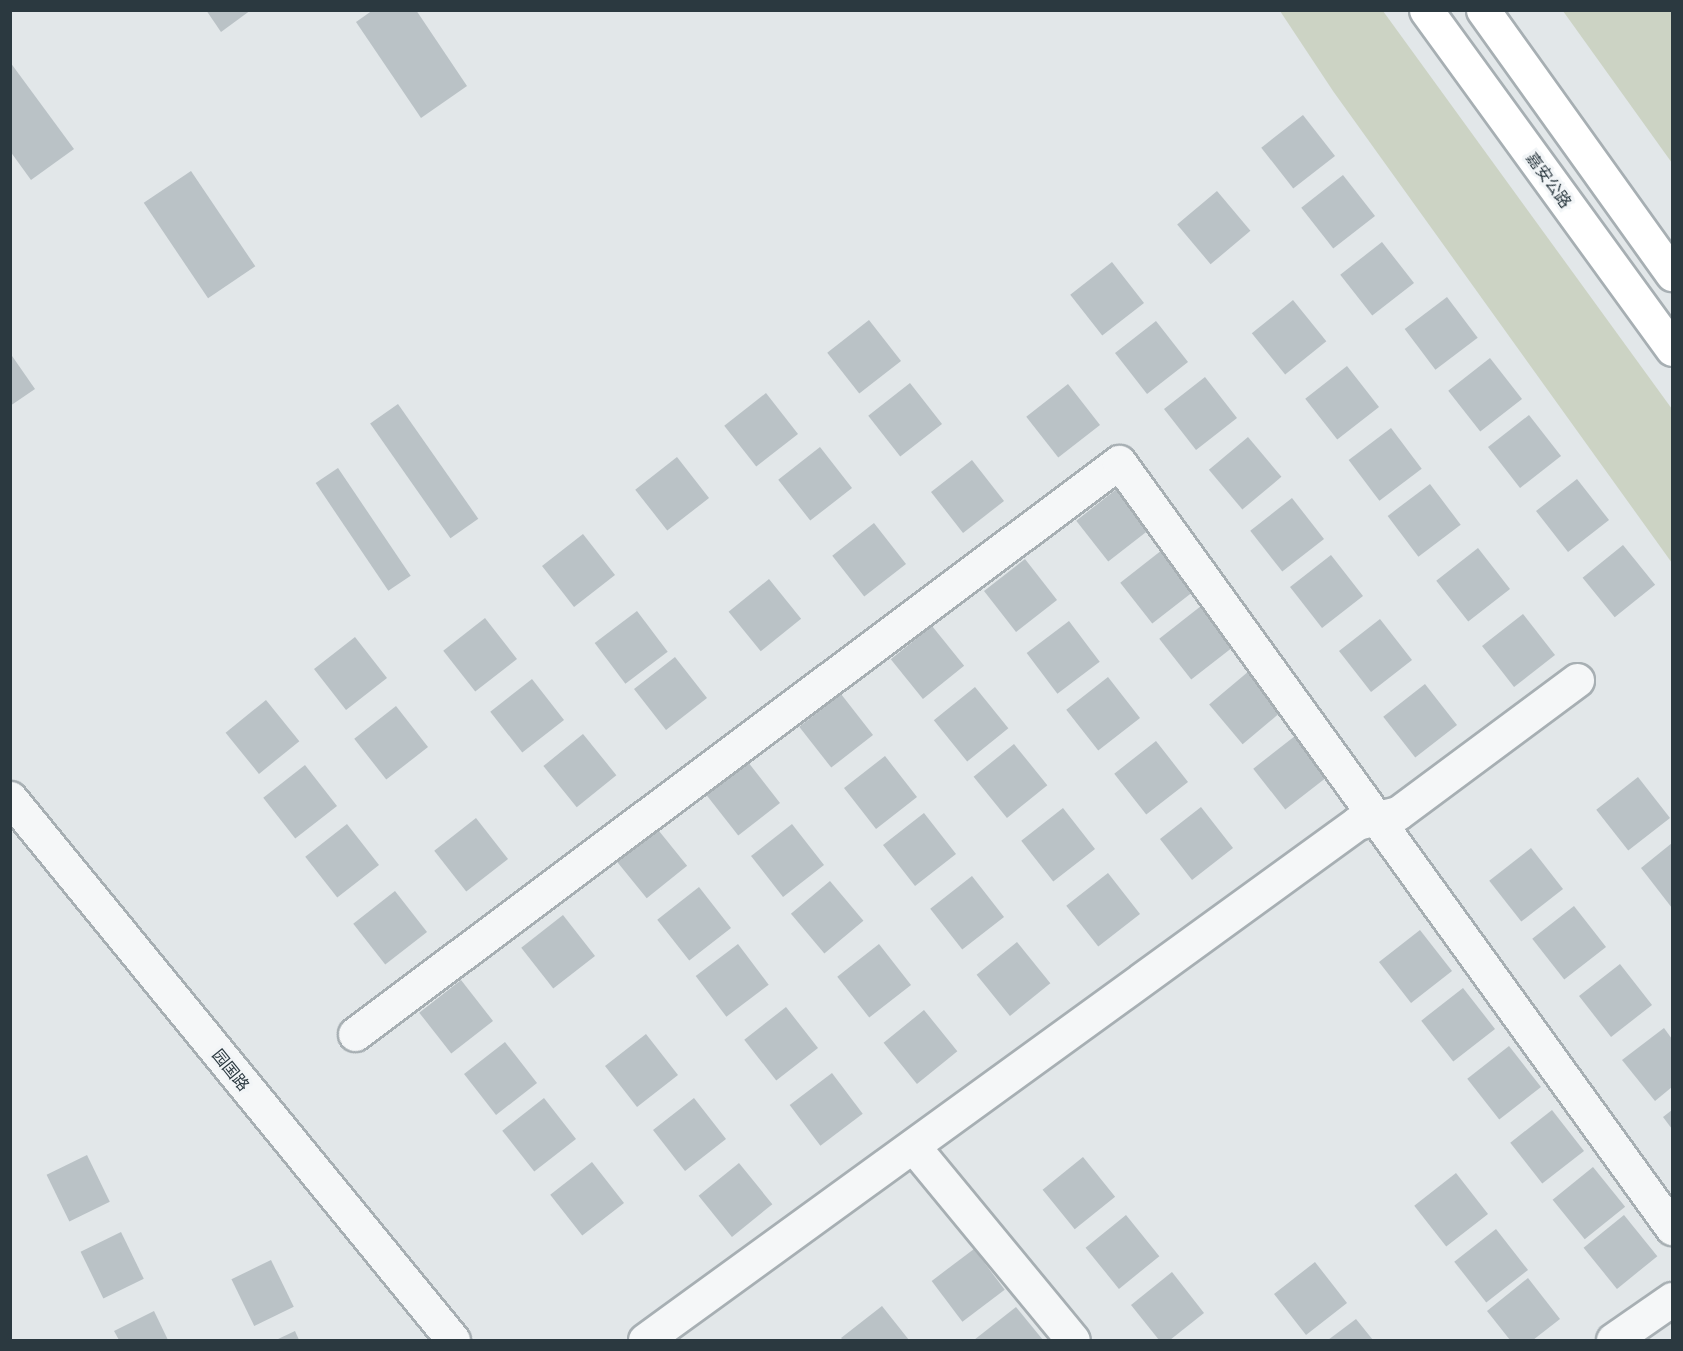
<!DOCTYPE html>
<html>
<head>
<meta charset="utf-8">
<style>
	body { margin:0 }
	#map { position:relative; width:1683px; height:1351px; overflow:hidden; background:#e2e7e9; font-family:Inter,"Noto Sans SC",sans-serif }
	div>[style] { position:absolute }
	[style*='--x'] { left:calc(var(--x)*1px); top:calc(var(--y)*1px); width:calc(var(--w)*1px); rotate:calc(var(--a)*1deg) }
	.green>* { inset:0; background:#ccd3c4 }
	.building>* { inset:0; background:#bac2c6; transform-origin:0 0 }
	.roads { filter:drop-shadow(2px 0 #a7afb3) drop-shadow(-2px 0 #a7afb3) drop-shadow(0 2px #a7afb3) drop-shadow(0 -2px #a7afb3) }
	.minor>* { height:33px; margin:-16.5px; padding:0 16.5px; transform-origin:16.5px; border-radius:16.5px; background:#f5f7f8 }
	.major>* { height:33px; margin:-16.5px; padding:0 16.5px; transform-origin:16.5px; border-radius:16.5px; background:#fff }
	span { translate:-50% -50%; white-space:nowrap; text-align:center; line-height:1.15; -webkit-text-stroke:6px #f2f5f7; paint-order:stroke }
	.street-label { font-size:16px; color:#2b3940 }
	.frame { position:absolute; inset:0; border:12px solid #2b3940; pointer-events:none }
</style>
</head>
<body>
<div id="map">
	<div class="green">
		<div style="clip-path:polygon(1280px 11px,1383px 11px,1672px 409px,1672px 563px,1333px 91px)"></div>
		<div style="clip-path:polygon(1563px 11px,1672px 11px,1672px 163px)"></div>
	</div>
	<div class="building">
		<div style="clip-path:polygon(206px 10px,251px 10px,221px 32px)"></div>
		<div style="clip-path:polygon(373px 10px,416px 10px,467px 86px,421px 118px,356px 22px)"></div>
		<div style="clip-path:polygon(10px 62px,74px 149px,31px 180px,10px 151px)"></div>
		<div style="left:1303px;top:115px;width:52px;height:53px;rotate:52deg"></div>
		<div style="left:191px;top:171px;width:115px;height:57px;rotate:56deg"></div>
		<div style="left:1343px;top:175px;width:52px;height:53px;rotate:52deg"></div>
		<div style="left:1217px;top:191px;width:52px;height:52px;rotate:50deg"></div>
		<div style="left:1382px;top:242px;width:52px;height:53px;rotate:52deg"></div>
		<div style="left:1112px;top:262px;width:52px;height:53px;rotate:52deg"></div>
		<div style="left:1447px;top:297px;width:51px;height:53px;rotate:53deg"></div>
		<div style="left:1293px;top:300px;width:53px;height:53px;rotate:51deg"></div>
		<div style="left:869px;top:320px;width:52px;height:53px;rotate:52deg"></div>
		<div style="left:1156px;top:321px;width:52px;height:52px;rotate:52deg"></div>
		<div style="clip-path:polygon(10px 353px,35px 389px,10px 406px)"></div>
		<div style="left:1490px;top:358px;width:52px;height:53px;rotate:52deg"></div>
		<div style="left:1347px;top:366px;width:52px;height:53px;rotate:52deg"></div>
		<div style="left:1205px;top:377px;width:52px;height:52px;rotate:52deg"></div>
		<div style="left:910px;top:383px;width:52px;height:53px;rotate:52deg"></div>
		<div style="left:1068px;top:384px;width:52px;height:53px;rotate:52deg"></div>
		<div style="left:766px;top:393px;width:52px;height:53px;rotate:52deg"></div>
		<div style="left:398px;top:404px;width:140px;height:34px;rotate:55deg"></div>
		<div style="left:1529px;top:415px;width:52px;height:52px;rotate:52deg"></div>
		<div style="left:1391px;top:428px;width:51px;height:53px;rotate:53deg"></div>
		<div style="left:1248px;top:437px;width:52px;height:51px;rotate:50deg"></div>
		<div style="left:820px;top:447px;width:52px;height:53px;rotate:52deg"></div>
		<div style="left:677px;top:457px;width:52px;height:53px;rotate:52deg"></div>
		<div style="left:972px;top:460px;width:52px;height:52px;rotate:52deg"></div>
		<div style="left:338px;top:468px;width:130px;height:27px;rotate:56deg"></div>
		<div style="left:1577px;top:479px;width:52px;height:52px;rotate:52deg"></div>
		<div style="left:1430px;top:484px;width:51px;height:53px;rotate:53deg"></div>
		<div style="left:1118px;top:488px;width:52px;height:53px;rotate:52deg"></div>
		<div style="left:1292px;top:498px;width:52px;height:53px;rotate:52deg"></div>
		<div style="left:874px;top:523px;width:52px;height:53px;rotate:52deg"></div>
		<div style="left:583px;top:534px;width:52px;height:52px;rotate:52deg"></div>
		<div style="left:1623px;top:545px;width:51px;height:52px;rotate:51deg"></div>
		<div style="left:1478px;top:548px;width:52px;height:53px;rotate:52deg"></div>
		<div style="left:1162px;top:550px;width:52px;height:53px;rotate:52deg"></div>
		<div style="left:1331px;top:555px;width:52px;height:52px;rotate:52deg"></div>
		<div style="left:1025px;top:559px;width:52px;height:52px;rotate:52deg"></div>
		<div style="left:769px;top:579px;width:51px;height:52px;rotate:51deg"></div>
		<div style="left:1201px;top:606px;width:52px;height:53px;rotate:52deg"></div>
		<div style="left:637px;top:611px;width:51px;height:53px;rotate:53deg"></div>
		<div style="left:1523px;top:614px;width:52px;height:52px;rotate:52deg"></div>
		<div style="left:485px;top:618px;width:52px;height:53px;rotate:52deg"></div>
		<div style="left:1380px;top:619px;width:52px;height:52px;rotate:52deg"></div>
		<div style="left:1069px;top:621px;width:51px;height:53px;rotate:53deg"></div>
		<div style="left:932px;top:626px;width:51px;height:53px;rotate:51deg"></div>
		<div style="left:355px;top:637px;width:52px;height:52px;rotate:52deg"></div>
		<div style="left:675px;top:657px;width:52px;height:52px;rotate:52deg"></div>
		<div style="left:1249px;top:671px;width:52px;height:52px;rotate:50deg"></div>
		<div style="left:1108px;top:677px;width:52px;height:53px;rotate:52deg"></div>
		<div style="left:532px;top:679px;width:52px;height:53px;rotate:52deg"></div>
		<div style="left:1425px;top:684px;width:52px;height:53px;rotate:52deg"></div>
		<div style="left:975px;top:687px;width:53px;height:53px;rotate:51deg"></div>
		<div style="left:841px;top:694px;width:52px;height:53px;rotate:52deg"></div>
		<div style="left:266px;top:700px;width:53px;height:52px;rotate:51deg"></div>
		<div style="left:396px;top:706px;width:52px;height:53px;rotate:52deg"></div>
		<div style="left:583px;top:734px;width:53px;height:51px;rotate:51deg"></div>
		<div style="left:1295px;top:736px;width:52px;height:53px;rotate:52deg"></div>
		<div style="left:1156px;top:741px;width:52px;height:53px;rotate:52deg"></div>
		<div style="left:1014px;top:744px;width:53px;height:52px;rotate:51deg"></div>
		<div style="left:885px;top:756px;width:52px;height:52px;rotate:52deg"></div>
		<div style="left:748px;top:762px;width:52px;height:53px;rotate:52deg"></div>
		<div style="left:305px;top:765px;width:52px;height:53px;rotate:52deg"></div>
		<div style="left:1638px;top:777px;width:52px;height:53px;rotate:52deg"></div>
		<div style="left:1201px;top:807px;width:52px;height:52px;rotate:52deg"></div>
		<div style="left:1063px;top:808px;width:52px;height:53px;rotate:52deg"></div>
		<div style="left:924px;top:813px;width:52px;height:52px;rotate:52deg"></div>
		<div style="left:476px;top:818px;width:52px;height:53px;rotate:52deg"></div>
		<div style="left:347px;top:824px;width:52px;height:53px;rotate:52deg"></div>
		<div style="left:792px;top:824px;width:52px;height:52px;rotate:52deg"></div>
		<div style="left:655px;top:826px;width:51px;height:52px;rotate:51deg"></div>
		<div style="clip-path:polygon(1672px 843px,1672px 908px,1641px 868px)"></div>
		<div style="left:1531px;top:848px;width:52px;height:53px;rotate:52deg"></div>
		<div style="left:1108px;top:873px;width:52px;height:53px;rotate:52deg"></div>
		<div style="left:972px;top:876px;width:52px;height:53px;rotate:52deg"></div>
		<div style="left:830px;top:881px;width:52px;height:51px;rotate:50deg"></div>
		<div style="left:699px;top:887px;width:52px;height:53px;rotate:52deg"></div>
		<div style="left:395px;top:891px;width:52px;height:53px;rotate:52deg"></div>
		<div style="left:1574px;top:906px;width:52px;height:53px;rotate:52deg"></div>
		<div style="left:563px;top:915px;width:52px;height:53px;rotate:52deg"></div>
		<div style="left:1420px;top:930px;width:52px;height:52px;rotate:52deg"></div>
		<div style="left:1017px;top:942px;width:53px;height:52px;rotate:51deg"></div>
		<div style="left:738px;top:944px;width:51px;height:53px;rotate:53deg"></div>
		<div style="left:879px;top:944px;width:52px;height:53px;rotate:52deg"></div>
		<div style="left:1620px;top:964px;width:52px;height:52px;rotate:52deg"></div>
		<div style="left:461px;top:980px;width:52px;height:53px;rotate:52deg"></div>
		<div style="left:1463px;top:988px;width:52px;height:53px;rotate:52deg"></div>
		<div style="left:786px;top:1007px;width:52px;height:53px;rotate:52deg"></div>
		<div style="left:924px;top:1010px;width:53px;height:52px;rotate:51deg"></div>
		<div style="clip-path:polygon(1664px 1028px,1672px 1039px,1672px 1087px,1655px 1101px,1622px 1060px)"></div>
		<div style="left:646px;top:1034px;width:52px;height:52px;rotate:52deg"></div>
		<div style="left:505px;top:1042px;width:52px;height:52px;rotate:52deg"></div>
		<div style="left:1509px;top:1046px;width:52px;height:53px;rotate:52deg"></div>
		<div style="left:832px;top:1073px;width:51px;height:53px;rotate:53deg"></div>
		<div style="left:544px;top:1098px;width:52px;height:53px;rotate:52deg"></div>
		<div style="left:694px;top:1098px;width:52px;height:52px;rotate:52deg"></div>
		<div style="left:1552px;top:1110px;width:52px;height:53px;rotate:52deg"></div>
		<div style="clip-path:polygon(1672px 1110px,1672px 1129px,1663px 1117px)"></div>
		<div style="left:87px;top:1155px;width:52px;height:45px;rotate:64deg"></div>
		<div style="left:1083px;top:1157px;width:51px;height:52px;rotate:51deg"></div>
		<div style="left:592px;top:1162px;width:52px;height:53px;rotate:52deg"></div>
		<div style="left:739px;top:1163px;width:53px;height:52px;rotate:51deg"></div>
		<div style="left:1593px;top:1167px;width:51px;height:52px;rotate:51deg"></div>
		<div style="left:1456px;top:1173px;width:52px;height:53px;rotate:52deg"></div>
		<div style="left:1126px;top:1215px;width:53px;height:52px;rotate:51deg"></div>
		<div style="left:1624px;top:1215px;width:53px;height:52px;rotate:51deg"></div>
		<div style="left:1496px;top:1229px;width:52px;height:53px;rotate:52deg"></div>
		<div style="left:121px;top:1232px;width:52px;height:45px;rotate:64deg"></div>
		<div style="left:974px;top:1249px;width:51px;height:53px;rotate:53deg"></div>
		<div style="left:271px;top:1260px;width:52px;height:44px;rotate:64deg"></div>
		<div style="left:1315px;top:1262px;width:52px;height:52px;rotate:52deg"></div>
		<div style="clip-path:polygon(1172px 1272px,1204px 1313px,1170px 1340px,1159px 1340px,1131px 1305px)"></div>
		<div style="clip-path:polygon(1528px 1278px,1560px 1319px,1533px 1340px,1510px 1340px,1487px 1311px)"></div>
		<div style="clip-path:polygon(882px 1306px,909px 1340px,843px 1340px,841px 1338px)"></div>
		<div style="clip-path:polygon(1016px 1307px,1043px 1340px,974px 1340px)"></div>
		<div style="clip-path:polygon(154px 1311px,168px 1340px,119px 1340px,114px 1331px)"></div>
		<div style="clip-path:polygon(1356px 1319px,1373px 1340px,1328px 1340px)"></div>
		<div style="clip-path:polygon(295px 1331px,299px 1340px,276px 1340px)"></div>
	</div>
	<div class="roads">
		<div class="minor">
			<div style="--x:10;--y:798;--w:700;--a:50.74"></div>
			<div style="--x:355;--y:1034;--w:954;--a:-36.82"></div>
			<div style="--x:1119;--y:462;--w:945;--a:54.17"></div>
			<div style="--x:913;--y:1146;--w:251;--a:50.5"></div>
			<div style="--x:645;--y:1340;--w:880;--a:-35.98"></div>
			<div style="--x:1357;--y:823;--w:42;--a:-13.7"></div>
			<div style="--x:1398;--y:813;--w:223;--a:-36.6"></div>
			<div style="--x:1613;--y:1340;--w:72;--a:-34.8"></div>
		</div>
		<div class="major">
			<div style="--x:1426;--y:10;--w:419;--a:54"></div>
			<div style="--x:1483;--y:10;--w:325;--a:54.4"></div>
		</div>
	</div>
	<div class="street-label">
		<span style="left:1549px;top:180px;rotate:54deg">嘉安公路</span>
		<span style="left:231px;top:1070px;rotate:51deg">园国路</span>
	</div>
	<div class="frame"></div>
</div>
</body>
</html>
